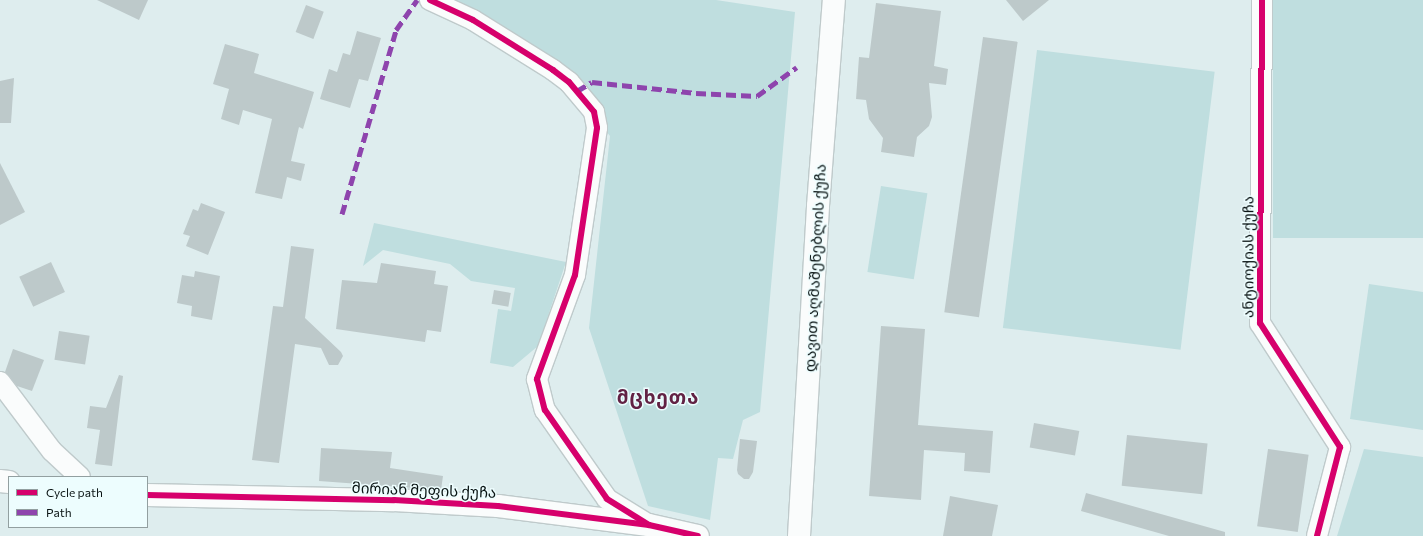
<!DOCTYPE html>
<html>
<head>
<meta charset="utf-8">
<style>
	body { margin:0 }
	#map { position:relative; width:1423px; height:536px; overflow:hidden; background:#deedee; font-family:Commissioner,"Noto Sans Georgian",sans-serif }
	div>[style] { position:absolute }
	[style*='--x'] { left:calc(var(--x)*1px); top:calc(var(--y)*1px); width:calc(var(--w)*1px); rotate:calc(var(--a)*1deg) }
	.green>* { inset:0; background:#bfdedf; transform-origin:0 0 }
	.building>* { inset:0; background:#bdc9ca; transform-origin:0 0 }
	.roads { filter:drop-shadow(1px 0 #bfcacb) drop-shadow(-1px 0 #bfcacb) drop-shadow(0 1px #bfcacb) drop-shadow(0 -1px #bfcacb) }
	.street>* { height:20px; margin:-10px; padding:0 10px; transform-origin:10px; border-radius:10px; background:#fafcfc }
	.secondary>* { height:22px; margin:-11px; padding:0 11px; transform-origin:11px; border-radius:11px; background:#fafcfc }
	.quiet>* { height:5px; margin-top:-2.5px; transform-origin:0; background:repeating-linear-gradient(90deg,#8e44ad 0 10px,transparent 0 15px) }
	.cycleway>* { height:6px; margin:-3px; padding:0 3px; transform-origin:3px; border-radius:3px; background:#d6006c }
	span { translate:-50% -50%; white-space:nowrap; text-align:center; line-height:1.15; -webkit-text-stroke:3px #edfdfe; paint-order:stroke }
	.street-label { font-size:15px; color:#091313 }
	.district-label { font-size:19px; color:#622244; font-weight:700; letter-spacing:1px }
	.legend { position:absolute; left:8px; top:476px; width:140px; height:52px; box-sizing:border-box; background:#edfdfe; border:1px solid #929fa0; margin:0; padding:5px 7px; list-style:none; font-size:12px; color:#091313 }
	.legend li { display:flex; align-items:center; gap:8px; height:20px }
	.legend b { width:20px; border:1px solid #929fa0 }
</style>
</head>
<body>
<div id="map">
	<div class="green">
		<div style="clip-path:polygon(449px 0,716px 0,795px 12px,760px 412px,743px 420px,733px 459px,718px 458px,710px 520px,648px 506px,589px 328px,610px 136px,542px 52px)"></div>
		<div style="left:1273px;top:0;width:150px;height:238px"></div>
		<div style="left:1037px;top:50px;width:179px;height:280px;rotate:7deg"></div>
		<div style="left:881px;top:186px;width:47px;height:87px;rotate:9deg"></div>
		<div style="clip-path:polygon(374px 223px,566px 262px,538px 346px,513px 367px,490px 363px,498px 309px,511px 311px,515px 288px,471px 281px,450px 264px,383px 250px,363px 266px)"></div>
		<div style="clip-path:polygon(1369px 284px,1423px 292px,1423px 430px,1350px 419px)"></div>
		<div style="clip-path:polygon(1364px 449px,1423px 457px,1423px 536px,1337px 536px)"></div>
	</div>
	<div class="building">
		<div style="clip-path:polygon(97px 0,148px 0,139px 20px)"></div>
		<div style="clip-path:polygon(1006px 0,1049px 0,1023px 21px)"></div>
		<div style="clip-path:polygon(876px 3px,941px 11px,934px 66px,948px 69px,946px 85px,929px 83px,932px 117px,929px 126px,917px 137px,914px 157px,881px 152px,883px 138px,869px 119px,866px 100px,856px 99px,859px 57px,869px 58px)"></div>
		<div style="left:306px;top:5px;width:19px;height:29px;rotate:21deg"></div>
		<div style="clip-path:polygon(357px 31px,381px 38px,368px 81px,359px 79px,350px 108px,320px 99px,329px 69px,337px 72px,343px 53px,350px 55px)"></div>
		<div style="left:983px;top:37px;width:35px;height:278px;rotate:8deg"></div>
		<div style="clip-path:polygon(225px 44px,259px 54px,254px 73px,314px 92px,303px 129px,299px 127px,291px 161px,305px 164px,301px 181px,287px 177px,282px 199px,255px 193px,272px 119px,243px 110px,239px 125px,221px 119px,229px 89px,213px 84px)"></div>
		<div style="clip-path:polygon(14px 78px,11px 123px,0 123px,0 81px)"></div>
		<div style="clip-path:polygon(0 163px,25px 212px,0 225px)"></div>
		<div style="clip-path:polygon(201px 203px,225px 212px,208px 255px,186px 246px,190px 236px,183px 234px,193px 209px,198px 211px)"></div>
		<div style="clip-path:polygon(291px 246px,314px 249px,305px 318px,341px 352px,343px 356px,338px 365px,329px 365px,321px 348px,295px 344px,279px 463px,252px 460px,273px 306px,283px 307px)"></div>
		<div style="left:51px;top:262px;width:33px;height:35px;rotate:65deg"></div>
		<div style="clip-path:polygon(381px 263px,436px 271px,434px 284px,448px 286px,441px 332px,427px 330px,425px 342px,336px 329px,342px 280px,377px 283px)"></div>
		<div style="clip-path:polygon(195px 271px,220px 276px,212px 320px,191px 316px,192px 306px,177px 303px,182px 275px,194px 277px)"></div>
		<div style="left:494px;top:290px;width:17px;height:14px;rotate:10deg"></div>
		<div style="clip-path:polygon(881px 326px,925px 329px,918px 425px,993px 431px,990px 473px,964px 471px,965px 453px,924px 450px,921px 500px,869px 496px)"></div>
		<div style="left:59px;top:331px;width:31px;height:29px;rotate:9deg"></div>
		<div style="clip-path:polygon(13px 349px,44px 360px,32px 391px,17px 386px,5px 372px)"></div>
		<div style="clip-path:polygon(119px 375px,123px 376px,112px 466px,95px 464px,100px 430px,87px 428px,90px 406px,106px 408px)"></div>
		<div style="left:1034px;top:423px;width:46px;height:25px;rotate:10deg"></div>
		<div style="left:1127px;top:435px;width:81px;height:51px;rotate:6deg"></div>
		<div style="clip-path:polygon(740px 439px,757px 441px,753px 472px,749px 479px,744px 479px,738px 474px,737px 470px)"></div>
		<div style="clip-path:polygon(321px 448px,392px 452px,390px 468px,443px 476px,441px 490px,319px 481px)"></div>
		<div style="left:1268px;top:449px;width:41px;height:78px;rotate:8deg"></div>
		<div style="clip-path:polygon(1086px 493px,1225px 532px,1225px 536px,1169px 536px,1081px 511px)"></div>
		<div style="clip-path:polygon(950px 496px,998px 505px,992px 536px,943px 536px)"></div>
	</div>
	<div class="roads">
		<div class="street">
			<div style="--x:430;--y:0;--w:47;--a:24.9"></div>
			<div style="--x:473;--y:20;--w:94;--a:32"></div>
			<div style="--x:553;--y:70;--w:20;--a:37"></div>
			<div style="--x:569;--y:82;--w:39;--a:50"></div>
			<div style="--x:594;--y:112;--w:16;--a:79"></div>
			<div style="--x:597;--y:128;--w:149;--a:98.5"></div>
			<div style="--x:575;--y:275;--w:111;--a:110.1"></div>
			<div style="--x:537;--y:379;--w:32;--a:76"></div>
			<div style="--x:545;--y:410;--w:108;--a:55.1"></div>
			<div style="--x:607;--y:499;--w:49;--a:31.8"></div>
			<div style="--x:1262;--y:0;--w:323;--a:90.4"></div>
			<div style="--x:1260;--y:323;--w:148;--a:57.2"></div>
			<div style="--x:1340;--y:447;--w:92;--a:104.5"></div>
			<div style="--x:0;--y:382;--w:86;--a:53"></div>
			<div style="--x:52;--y:451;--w:38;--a:43"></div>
		</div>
		<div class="secondary">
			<div style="--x:0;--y:481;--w:9;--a:6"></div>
			<div style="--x:147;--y:495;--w:247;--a:1.2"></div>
			<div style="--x:394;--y:500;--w:104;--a:3.3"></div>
			<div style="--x:498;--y:506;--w:152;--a:7.2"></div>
			<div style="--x:649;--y:525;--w:50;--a:12.7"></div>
			<div style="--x:799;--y:536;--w:331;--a:-86.7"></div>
			<div style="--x:818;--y:206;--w:207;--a:-85.6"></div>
		</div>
	</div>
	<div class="quiet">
		<div style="--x:577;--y:91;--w:17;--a:-31"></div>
		<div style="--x:592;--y:82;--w:105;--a:6"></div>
		<div style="--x:696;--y:93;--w:61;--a:2.8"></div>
		<div style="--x:757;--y:96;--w:49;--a:-35.9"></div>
		<div style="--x:342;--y:214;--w:192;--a:-73.6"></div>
		<div style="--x:396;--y:30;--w:37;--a:-55"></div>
	</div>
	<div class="cycleway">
		<div style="--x:430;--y:0;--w:47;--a:24.9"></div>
		<div style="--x:473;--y:20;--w:94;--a:32"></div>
		<div style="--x:553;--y:70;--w:20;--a:37"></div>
		<div style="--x:569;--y:82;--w:39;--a:50"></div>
		<div style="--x:594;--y:112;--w:16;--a:79"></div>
		<div style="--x:597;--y:128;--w:149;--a:98.5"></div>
		<div style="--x:575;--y:275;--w:111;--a:110.1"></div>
		<div style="--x:537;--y:379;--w:32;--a:76"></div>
		<div style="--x:545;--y:410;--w:108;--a:55.1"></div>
		<div style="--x:607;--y:499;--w:49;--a:31.8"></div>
		<div style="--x:1262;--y:0;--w:323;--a:90.4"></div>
		<div style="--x:1260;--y:323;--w:148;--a:57.2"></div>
		<div style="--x:1340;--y:447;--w:92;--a:104.5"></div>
		<div style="--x:147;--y:495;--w:247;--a:1.2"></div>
		<div style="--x:394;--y:500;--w:104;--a:3.3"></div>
		<div style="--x:498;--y:506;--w:152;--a:7.2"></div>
		<div style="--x:649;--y:525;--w:50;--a:12.7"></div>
	</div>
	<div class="street-label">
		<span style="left:1248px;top:257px;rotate:-90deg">ანტიოქიას ქუჩა</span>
		<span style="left:815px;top:268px;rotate:-87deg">დავით აღმაშენებლის ქუჩა</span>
		<span style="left:424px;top:490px;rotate:2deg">მირიან მეფის ქუჩა</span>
	</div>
	<div class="district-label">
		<span style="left:658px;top:397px">მცხეთა</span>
	</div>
	<ul class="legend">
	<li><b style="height:5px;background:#d6006c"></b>Cycle path</li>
	<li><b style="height:5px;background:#8e44ad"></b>Path</li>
	</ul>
</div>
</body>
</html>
